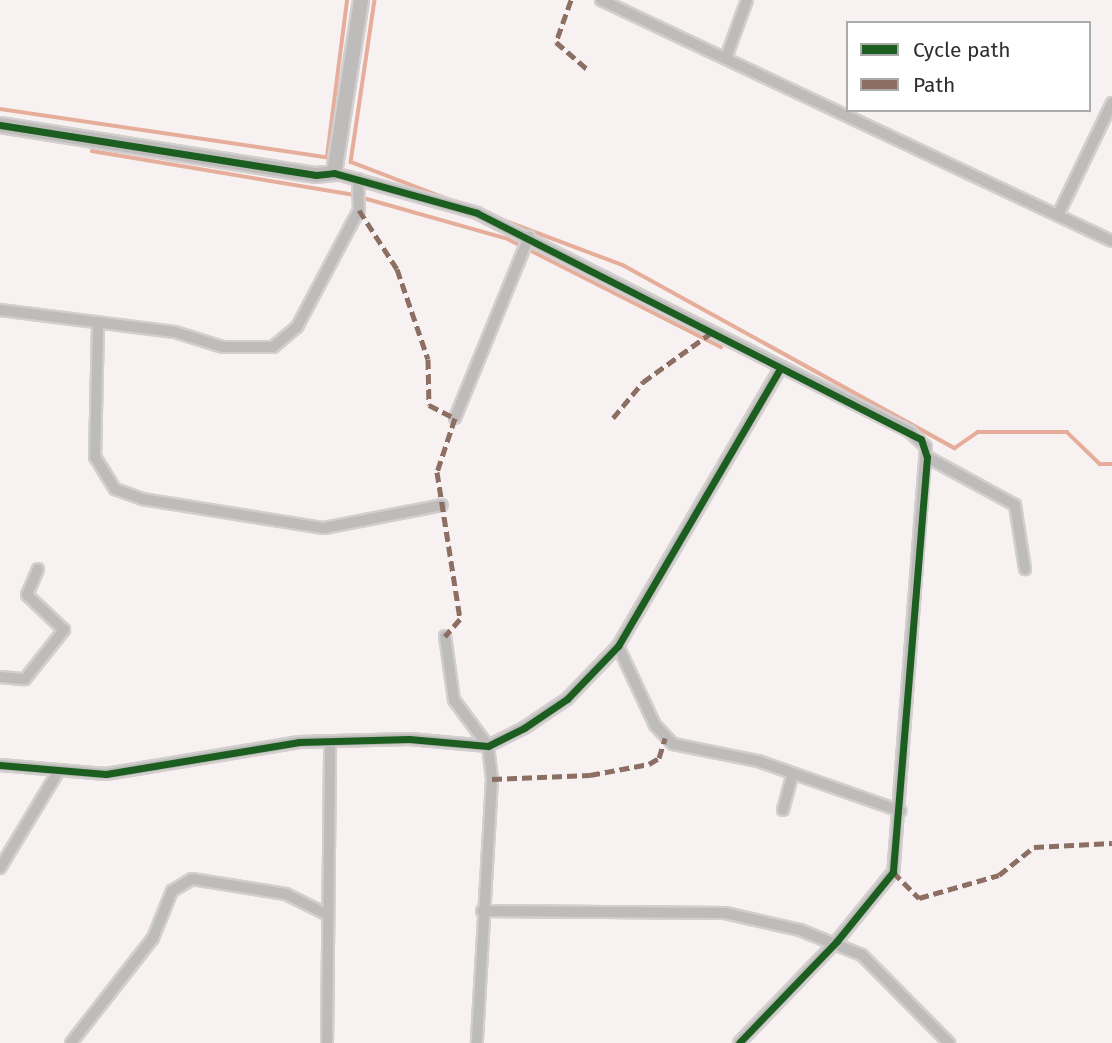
<!DOCTYPE html>
<html>
<head>
<meta charset="utf-8">
<style>
	body { margin:0 }
	#map { position:relative; width:1112px; height:1043px; overflow:hidden; background:#f7f2f1; font-family:"Fira Sans",sans-serif }
	div>[style] { position:absolute }
	[style*='--x'] { left:calc(var(--x)*1px); top:calc(var(--y)*1px); width:calc(var(--w)*1px); rotate:calc(var(--a)*1deg) }
	.stream>* { height:3.5px; margin:-1.75px; padding:0 1.75px; transform-origin:1.75px; border-radius:1.75px; background:#e6ae9a }
	.roads { filter:drop-shadow(2px 0 #d2cfce) drop-shadow(-2px 0 #d2cfce) drop-shadow(0 2px #d2cfce) drop-shadow(0 -2px #d2cfce) }
	.minor>* { height:10px; margin:-5px; padding:0 5px; transform-origin:5px; border-radius:5px; background:#bdbcbb }
	.tertiary>* { height:14px; margin:-7px; padding:0 7px; transform-origin:7px; border-radius:7px; background:#bdbcbb }
	.quiet>* { height:5px; margin-top:-2.5px; transform-origin:0; background:repeating-linear-gradient(90deg,#8d6e63 0 10px,transparent 0 15px) }
	.cycleway>* { height:7px; margin:-3.5px; padding:0 3.5px; transform-origin:3.5px; border-radius:3.5px; background:#1b5e20 }
	span { translate:-50% -50%; white-space:nowrap; text-align:center; line-height:1.15; -webkit-text-stroke:7px #fff; paint-order:stroke }
	.legend { position:absolute; left:846px; top:21px; width:245px; height:91px; box-sizing:border-box; background:#fff; border:2px solid #acabab; margin:0; padding:9px 12px; list-style:none; font-size:21px; color:#302d2c }
	.legend li { display:flex; align-items:center; gap:14px; height:35px }
	.legend b { width:35px; border:2px solid #acabab }
</style>
</head>
<body>
<div id="map">
	<div class="stream">
		<div style="--x:375;--y:0;--w:164;--a:98.4"></div>
		<div style="--x:351;--y:162;--w:111;--a:21"></div>
		<div style="--x:0;--y:109;--w:331;--a:8.4"></div>
		<div style="--x:327;--y:157;--w:158;--a:-82.7"></div>
		<div style="--x:92;--y:151;--w:266;--a:9.5"></div>
		<div style="--x:367;--y:199;--w:147;--a:15.8"></div>
		<div style="--x:508;--y:239;--w:239;--a:26.9"></div>
		<div style="--x:495;--y:217;--w:137;--a:20.6"></div>
		<div style="--x:623;--y:265;--w:379;--a:28.9"></div>
		<div style="--x:955;--y:448;--w:28;--a:-35"></div>
		<div style="--x:978;--y:432;--w:89;--a:0"></div>
		<div style="--x:1067;--y:432;--w:46;--a:44.1"></div>
		<div style="--x:1100;--y:464;--w:12;--a:0"></div>
	</div>
	<div class="roads">
		<div class="minor">
			<div style="--x:601;--y:0;--w:565;--a:25.25"></div>
			<div style="--x:727;--y:55;--w:59;--a:-70"></div>
			<div style="--x:334;--y:173;--w:148;--a:15.6"></div>
			<div style="--x:477;--y:213;--w:484;--a:26.8"></div>
			<div style="--x:909;--y:431;--w:23;--a:43"></div>
			<div style="--x:926;--y:447;--w:426;--a:94.4"></div>
			<div style="--x:893;--y:872;--w:89;--a:129.1"></div>
			<div style="--x:837;--y:941;--w:141;--a:133.9"></div>
			<div style="--x:1059;--y:213;--w:122;--a:-64.3"></div>
			<div style="--x:0;--y:310;--w:176;--a:7.2"></div>
			<div style="--x:175;--y:332;--w:50;--a:17.4"></div>
			<div style="--x:223;--y:347;--w:50;--a:0"></div>
			<div style="--x:273;--y:347;--w:31;--a:-40"></div>
			<div style="--x:297;--y:327;--w:132;--a:-62.1"></div>
			<div style="--x:359;--y:210;--w:31;--a:-92"></div>
			<div style="--x:98;--y:326;--w:131;--a:91.3"></div>
			<div style="--x:95;--y:457;--w:38;--a:58"></div>
			<div style="--x:115;--y:489;--w:29;--a:20"></div>
			<div style="--x:142;--y:499;--w:184;--a:9.1"></div>
			<div style="--x:324;--y:528;--w:120;--a:-11"></div>
			<div style="--x:455;--y:418;--w:196;--a:-67.8"></div>
			<div style="--x:927;--y:457;--w:100;--a:28.6"></div>
			<div style="--x:1015;--y:505;--w:65;--a:81.1"></div>
			<div style="--x:445;--y:636;--w:65;--a:82"></div>
			<div style="--x:454;--y:700;--w:57;--a:53.5"></div>
			<div style="--x:488;--y:746;--w:33;--a:83"></div>
			<div style="--x:492;--y:779;--w:264;--a:93.3"></div>
			<div style="--x:618;--y:646;--w:87;--a:64.9"></div>
			<div style="--x:655;--y:725;--w:26;--a:47"></div>
			<div style="--x:673;--y:744;--w:87;--a:11.3"></div>
			<div style="--x:758;--y:761;--w:151;--a:19.3"></div>
			<div style="--x:0;--y:677;--w:25;--a:5"></div>
			<div style="--x:25;--y:679;--w:63;--a:-51.5"></div>
			<div style="--x:64;--y:630;--w:51;--a:-136.6"></div>
			<div style="--x:27;--y:595;--w:28;--a:-67"></div>
			<div style="--x:0;--y:765;--w:106;--a:4.9"></div>
			<div style="--x:106;--y:774;--w:196;--a:-9.4"></div>
			<div style="--x:299;--y:742;--w:110;--a:-1.6"></div>
			<div style="--x:409;--y:739;--w:79;--a:5.1"></div>
			<div style="--x:488;--y:746;--w:40;--a:-26.6"></div>
			<div style="--x:524;--y:728;--w:52;--a:-34"></div>
			<div style="--x:567;--y:699;--w:74;--a:-46.1"></div>
			<div style="--x:618;--y:646;--w:321;--a:-59.7"></div>
			<div style="--x:783;--y:810;--w:34;--a:-75"></div>
			<div style="--x:0;--y:868;--w:112;--a:-58.9"></div>
			<div style="--x:482;--y:911;--w:243;--a:0.5"></div>
			<div style="--x:725;--y:913;--w:77;--a:12.8"></div>
			<div style="--x:800;--y:930;--w:67;--a:22"></div>
			<div style="--x:862;--y:955;--w:124;--a:45.3"></div>
			<div style="--x:71;--y:1043;--w:133;--a:-52"></div>
			<div style="--x:153;--y:938;--w:51;--a:-68"></div>
			<div style="--x:172;--y:891;--w:23;--a:-31"></div>
			<div style="--x:192;--y:879;--w:95;--a:9.1"></div>
			<div style="--x:286;--y:894;--w:45;--a:26.6"></div>
			<div style="--x:327;--y:1043;--w:302;--a:-89.4"></div>
		</div>
		<div class="tertiary">
			<div style="--x:0;--y:125;--w:320;--a:9"></div>
			<div style="--x:316;--y:175;--w:18;--a:-6"></div>
			<div style="--x:334;--y:173;--w:175;--a:-81.1"></div>
		</div>
	</div>
	<div class="quiet">
		<div style="--x:571;--y:0;--w:45;--a:109.7"></div>
		<div style="--x:556;--y:42;--w:41;--a:41.1"></div>
		<div style="--x:359;--y:210;--w:70;--a:57.2"></div>
		<div style="--x:397;--y:269;--w:95;--a:71"></div>
		<div style="--x:428;--y:359;--w:46;--a:88.8"></div>
		<div style="--x:429;--y:405;--w:29;--a:27"></div>
		<div style="--x:455;--y:418;--w:57;--a:108.4"></div>
		<div style="--x:437;--y:472;--w:149;--a:81.1"></div>
		<div style="--x:460;--y:619;--w:23;--a:131"></div>
		<div style="--x:613;--y:418;--w:47;--a:-50.2"></div>
		<div style="--x:643;--y:382;--w:84;--a:-35.8"></div>
		<div style="--x:492;--y:779;--w:98;--a:-2.3"></div>
		<div style="--x:590;--y:775;--w:60;--a:-10.6"></div>
		<div style="--x:649;--y:764;--w:12;--a:-31"></div>
		<div style="--x:659;--y:758;--w:21;--a:-73"></div>
		<div style="--x:893;--y:872;--w:37;--a:45"></div>
		<div style="--x:919;--y:898;--w:83;--a:-16"></div>
		<div style="--x:999;--y:875;--w:45;--a:-38.7"></div>
		<div style="--x:1034;--y:847;--w:78;--a:-2.9"></div>
	</div>
	<div class="cycleway">
		<div style="--x:0;--y:125;--w:320;--a:9"></div>
		<div style="--x:316;--y:175;--w:18;--a:-6"></div>
		<div style="--x:334;--y:173;--w:148;--a:15.6"></div>
		<div style="--x:477;--y:213;--w:498;--a:27"></div>
		<div style="--x:921;--y:439;--w:19;--a:72"></div>
		<div style="--x:927;--y:457;--w:416;--a:94.7"></div>
		<div style="--x:893;--y:872;--w:89;--a:129.1"></div>
		<div style="--x:837;--y:941;--w:141;--a:133.9"></div>
		<div style="--x:0;--y:765;--w:106;--a:4.9"></div>
		<div style="--x:106;--y:774;--w:196;--a:-9.4"></div>
		<div style="--x:299;--y:742;--w:110;--a:-1.6"></div>
		<div style="--x:409;--y:739;--w:79;--a:5.1"></div>
		<div style="--x:488;--y:746;--w:40;--a:-26.6"></div>
		<div style="--x:524;--y:728;--w:52;--a:-34"></div>
		<div style="--x:567;--y:699;--w:74;--a:-46.1"></div>
		<div style="--x:618;--y:646;--w:321;--a:-59.7"></div>
	</div>
	<ul class="legend">
	<li><b style="height:9px;background:#1b5e20"></b>Cycle path</li>
	<li><b style="height:9px;background:#8d6e63"></b>Path</li>
	</ul>
</div>
</body>
</html>
